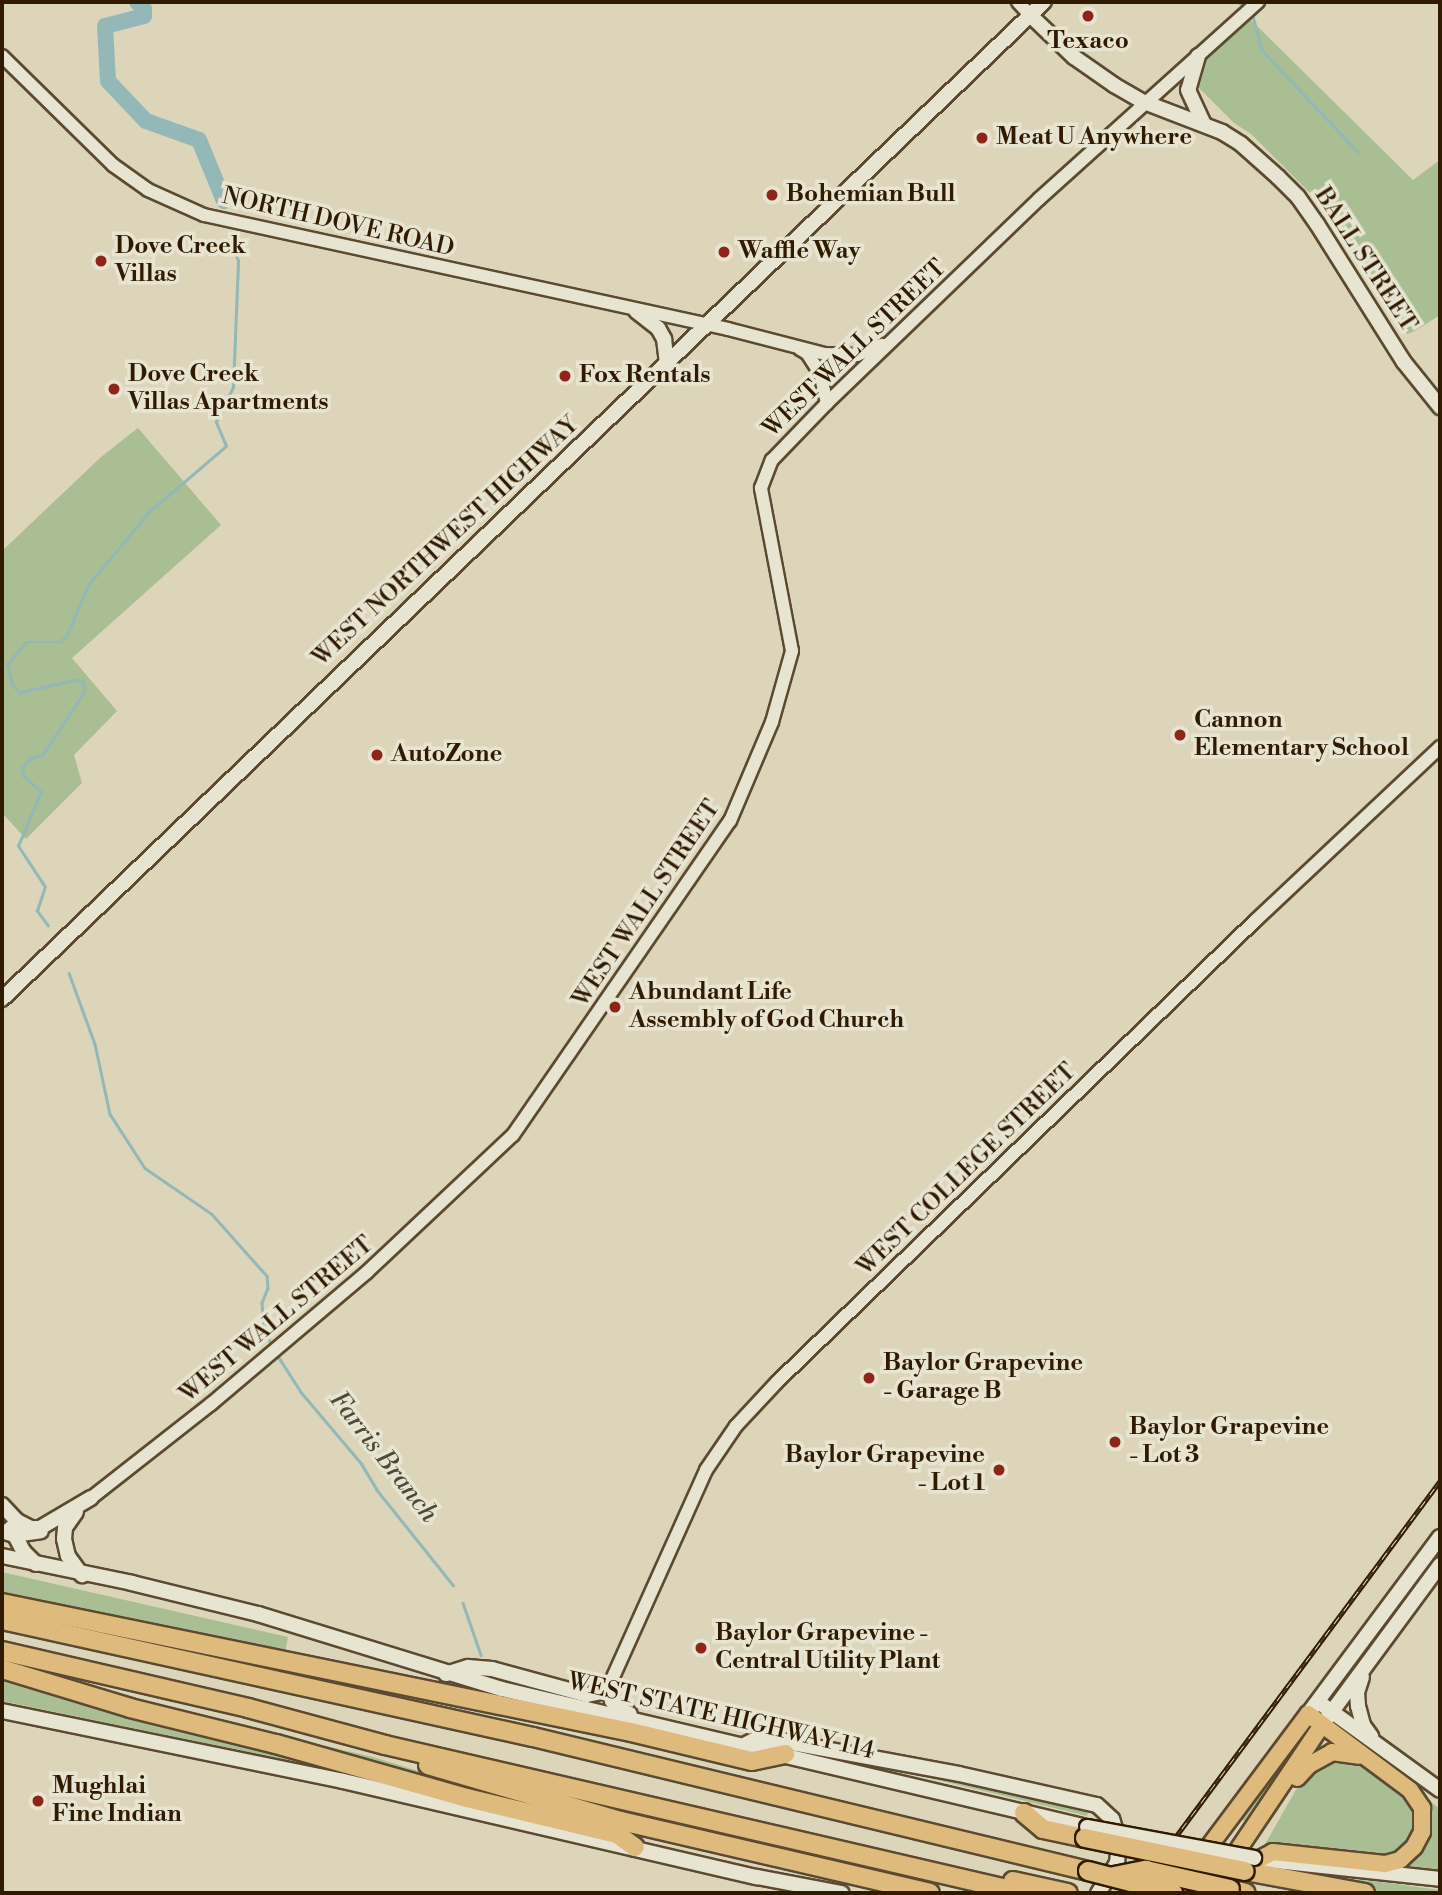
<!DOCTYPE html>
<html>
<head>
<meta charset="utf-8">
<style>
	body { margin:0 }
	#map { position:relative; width:1442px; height:1895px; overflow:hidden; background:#dcd5b9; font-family:"Libre Bodoni",serif }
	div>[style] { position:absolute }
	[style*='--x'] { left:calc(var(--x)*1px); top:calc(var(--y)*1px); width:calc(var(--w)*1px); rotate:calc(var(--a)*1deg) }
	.green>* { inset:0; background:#aabe94 }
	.stream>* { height:2.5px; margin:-1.25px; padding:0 1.25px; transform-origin:1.25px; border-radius:1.25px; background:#94b7b7 }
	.river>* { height:16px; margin:-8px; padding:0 8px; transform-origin:8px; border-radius:8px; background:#94b7b7 }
	.roads { filter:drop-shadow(2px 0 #5b4a2f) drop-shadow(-2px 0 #5b4a2f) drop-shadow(0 2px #5b4a2f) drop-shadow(0 -2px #5b4a2f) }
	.tertiary>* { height:12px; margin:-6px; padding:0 6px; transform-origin:6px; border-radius:6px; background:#e8e4d2 }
	.secondary>* { height:14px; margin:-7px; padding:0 7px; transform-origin:7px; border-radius:7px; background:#e8e4d2 }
	.primary>* { height:16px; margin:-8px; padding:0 8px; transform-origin:8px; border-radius:8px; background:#deba7c }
	.motorway>* { height:18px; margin:-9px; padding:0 9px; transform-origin:9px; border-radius:9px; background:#deba7c }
	.rail>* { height:5px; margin-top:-2.5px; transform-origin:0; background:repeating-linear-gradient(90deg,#e8e4d2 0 8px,#301b01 0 16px); box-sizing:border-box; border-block:2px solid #301b01 }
	.bridges { filter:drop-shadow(2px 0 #301b01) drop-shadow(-2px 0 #301b01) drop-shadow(0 2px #301b01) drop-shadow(0 -2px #301b01) }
	.secondary-bridge>* { height:14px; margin:-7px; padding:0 7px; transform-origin:7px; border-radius:7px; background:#e8e4d2 }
	.motorway-bridge>* { height:18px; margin:-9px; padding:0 9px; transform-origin:9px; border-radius:9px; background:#deba7c }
	.dots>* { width:19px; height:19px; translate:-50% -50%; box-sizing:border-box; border:4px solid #e8e4d2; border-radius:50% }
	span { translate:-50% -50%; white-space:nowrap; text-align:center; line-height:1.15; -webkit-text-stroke:7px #e8e4d2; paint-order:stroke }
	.poi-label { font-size:24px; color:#301b01; font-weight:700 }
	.left { translate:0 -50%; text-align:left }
	.right { translate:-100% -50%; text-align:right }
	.street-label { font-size:24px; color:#301b01 }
	.water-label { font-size:26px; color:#4e4a38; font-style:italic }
	.frame { position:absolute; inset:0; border:4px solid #301b01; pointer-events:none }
</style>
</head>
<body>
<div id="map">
	<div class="green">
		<div style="clip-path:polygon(1248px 17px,1413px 180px,1440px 160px,1440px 315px,1415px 331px,1407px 334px,1316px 199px,1251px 134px,1234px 123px,1195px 84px,1194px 71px)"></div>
		<div style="clip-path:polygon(138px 428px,221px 525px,72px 658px,117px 711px,74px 755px,82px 783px,26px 839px,2px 813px,2px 551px,101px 457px)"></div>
		<div style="clip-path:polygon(2px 1572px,288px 1637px,285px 1653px,2px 1596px)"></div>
		<div style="clip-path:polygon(2px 1680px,174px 1729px,293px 1757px,292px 1761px,2px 1701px)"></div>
		<div style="clip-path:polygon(139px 1702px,373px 1757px,523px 1803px,521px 1808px)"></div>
		<div style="clip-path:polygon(1283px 1758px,1286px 1760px,1244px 1821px,1239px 1817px)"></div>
		<div style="clip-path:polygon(1332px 1758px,1357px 1761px,1412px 1804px,1415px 1828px,1411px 1839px,1397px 1853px,1378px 1856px,1264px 1846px,1301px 1781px,1323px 1764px,1329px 1764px)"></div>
		<div style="clip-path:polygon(914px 1770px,1080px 1806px,1088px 1811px,1087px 1816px,913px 1774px)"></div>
		<div style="clip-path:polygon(1425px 1797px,1440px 1809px,1440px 1873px,1398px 1868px,1412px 1854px)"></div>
		<div style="clip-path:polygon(1315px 1875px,1381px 1882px,1440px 1890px,1436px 1893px,1377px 1892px,1314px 1878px)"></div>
	</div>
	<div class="stream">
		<div style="--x:1238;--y:2;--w:4;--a:27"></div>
		<div style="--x:1253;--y:16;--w:35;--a:75"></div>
		<div style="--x:1262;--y:50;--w:140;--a:46.7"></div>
		<div style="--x:48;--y:926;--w:19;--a:-126"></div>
		<div style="--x:37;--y:911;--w:25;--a:-72"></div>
		<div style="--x:45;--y:887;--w:49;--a:-123.4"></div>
		<div style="--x:18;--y:846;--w:59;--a:-66.9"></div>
		<div style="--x:41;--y:792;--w:24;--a:-138"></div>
		<div style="--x:23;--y:776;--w:8;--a:-97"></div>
		<div style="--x:22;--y:768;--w:11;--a:-52"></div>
		<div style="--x:29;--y:759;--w:15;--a:-20"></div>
		<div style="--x:43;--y:754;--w:74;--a:-56.5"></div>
		<div style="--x:84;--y:692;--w:10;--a:-96"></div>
		<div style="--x:83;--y:682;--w:7;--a:-164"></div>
		<div style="--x:76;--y:680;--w:57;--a:166.9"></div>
		<div style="--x:20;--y:693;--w:11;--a:-135"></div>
		<div style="--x:12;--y:685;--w:22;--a:-103"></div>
		<div style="--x:7;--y:664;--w:29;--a:-49"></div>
		<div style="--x:26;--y:642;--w:34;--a:0"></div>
		<div style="--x:60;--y:642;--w:10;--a:-45"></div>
		<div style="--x:67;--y:635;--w:56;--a:-66.7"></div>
		<div style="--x:89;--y:584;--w:94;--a:-50.2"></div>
		<div style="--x:149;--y:512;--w:101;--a:-40.6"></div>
		<div style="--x:226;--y:446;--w:26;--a:-113"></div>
		<div style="--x:216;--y:422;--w:39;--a:-64"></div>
		<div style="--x:233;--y:387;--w:126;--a:-87.7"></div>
		<div style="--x:238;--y:261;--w:22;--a:-111"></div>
		<div style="--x:69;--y:973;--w:76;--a:69.9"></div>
		<div style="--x:95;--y:1044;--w:72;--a:77.9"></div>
		<div style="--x:110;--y:1114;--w:64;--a:57.1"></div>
		<div style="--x:145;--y:1168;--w:81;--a:34.5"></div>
		<div style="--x:212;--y:1214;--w:83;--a:48.4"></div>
		<div style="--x:267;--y:1276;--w:12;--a:85"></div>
		<div style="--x:268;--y:1288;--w:16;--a:112"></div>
		<div style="--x:262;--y:1303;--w:21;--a:85"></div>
		<div style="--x:264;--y:1324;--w:24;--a:71"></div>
		<div style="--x:278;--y:1356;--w:43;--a:57.4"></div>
		<div style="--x:301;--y:1392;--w:93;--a:49.8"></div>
		<div style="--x:361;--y:1463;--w:31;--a:59"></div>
		<div style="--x:377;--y:1490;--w:122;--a:51.3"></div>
		<div style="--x:463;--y:1603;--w:55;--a:70.9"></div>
	</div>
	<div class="river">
		<div style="--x:137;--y:2;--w:10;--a:45"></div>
		<div style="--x:144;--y:9;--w:7;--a:90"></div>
		<div style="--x:144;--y:16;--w:40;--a:165.6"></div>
		<div style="--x:105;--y:26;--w:55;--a:86.9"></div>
		<div style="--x:108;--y:81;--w:55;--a:46.5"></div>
		<div style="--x:146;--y:121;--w:56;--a:19.7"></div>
		<div style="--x:199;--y:140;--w:66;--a:67.7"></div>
	</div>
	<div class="roads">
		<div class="tertiary">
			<div style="--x:1018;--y:2;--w:18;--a:47"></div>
			<div style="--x:2;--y:56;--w:156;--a:44.5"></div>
			<div style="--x:113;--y:165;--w:43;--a:35.5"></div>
			<div style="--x:148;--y:190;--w:61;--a:24.1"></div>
			<div style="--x:204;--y:215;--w:536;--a:12.27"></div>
			<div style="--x:728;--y:329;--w:100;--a:14.5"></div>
			<div style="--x:825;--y:354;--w:32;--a:2"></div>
			<div style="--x:857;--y:355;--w:27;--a:-22"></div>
			<div style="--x:800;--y:349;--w:8;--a:30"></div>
			<div style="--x:807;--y:353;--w:24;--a:57"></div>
			<div style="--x:820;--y:373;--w:31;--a:77"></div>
			<div style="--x:91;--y:1498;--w:152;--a:-38.1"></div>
			<div style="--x:211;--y:1404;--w:204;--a:-40.2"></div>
			<div style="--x:367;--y:1272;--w:200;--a:-43.2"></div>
			<div style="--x:513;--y:1135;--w:382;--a:-55.4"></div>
			<div style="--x:730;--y:821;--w:108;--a:-67"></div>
			<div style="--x:772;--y:722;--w:74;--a:-74.3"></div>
			<div style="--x:792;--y:651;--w:166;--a:-100.8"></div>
			<div style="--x:761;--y:488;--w:30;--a:-69"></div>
			<div style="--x:772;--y:460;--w:79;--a:-46"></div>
			<div style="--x:827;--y:403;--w:294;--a:-43.9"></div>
			<div style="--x:1039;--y:199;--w:295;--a:-42"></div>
			<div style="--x:609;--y:1686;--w:237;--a:-65.8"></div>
			<div style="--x:706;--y:1470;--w:53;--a:-55.7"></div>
			<div style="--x:736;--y:1426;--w:60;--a:-47"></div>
			<div style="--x:777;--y:1382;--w:665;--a:-43.97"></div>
			<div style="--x:1256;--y:920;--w:253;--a:-43.2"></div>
		</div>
		<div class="secondary">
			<div style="--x:1030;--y:15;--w:61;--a:43.7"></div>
			<div style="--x:1074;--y:57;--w:49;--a:35"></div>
			<div style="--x:1114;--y:85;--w:34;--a:30"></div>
			<div style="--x:1144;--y:102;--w:84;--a:21"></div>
			<div style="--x:1222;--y:132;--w:22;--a:32"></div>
			<div style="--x:1241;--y:144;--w:50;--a:41.7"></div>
			<div style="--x:1278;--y:177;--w:28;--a:45"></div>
			<div style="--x:1298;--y:197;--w:33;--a:55"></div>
			<div style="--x:1317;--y:224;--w:163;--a:57.8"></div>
			<div style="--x:1404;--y:362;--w:58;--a:51.3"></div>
			<div style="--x:1198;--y:56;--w:35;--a:106"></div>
			<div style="--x:1188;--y:90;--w:38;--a:65"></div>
			<div style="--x:636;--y:311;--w:28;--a:38"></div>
			<div style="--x:658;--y:328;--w:13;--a:61"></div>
			<div style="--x:664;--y:339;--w:26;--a:83"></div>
			<div style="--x:2;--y:999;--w:1442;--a:-43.74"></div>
			<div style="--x:2;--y:1505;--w:22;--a:47"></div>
			<div style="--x:17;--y:1521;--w:16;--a:27"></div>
			<div style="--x:31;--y:1528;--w:9;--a:0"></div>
			<div style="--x:40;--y:1528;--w:59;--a:-30.5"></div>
			<div style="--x:76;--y:1512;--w:19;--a:125"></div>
			<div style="--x:65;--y:1528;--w:11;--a:95"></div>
			<div style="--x:64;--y:1539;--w:17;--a:77"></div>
			<div style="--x:68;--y:1556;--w:24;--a:54"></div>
			<div style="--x:11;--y:1528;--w:27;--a:62"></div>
			<div style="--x:24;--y:1552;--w:17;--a:45"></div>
			<div style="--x:2;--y:1531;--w:13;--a:18"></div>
			<div style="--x:14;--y:1535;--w:27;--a:-8"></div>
			<div style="--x:2;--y:1556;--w:133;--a:11.7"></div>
			<div style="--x:132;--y:1583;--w:130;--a:13.8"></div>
			<div style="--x:258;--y:1614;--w:255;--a:17.1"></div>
			<div style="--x:502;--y:1689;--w:601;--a:13.27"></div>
			<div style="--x:446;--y:1674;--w:23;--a:-18"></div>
			<div style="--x:468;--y:1667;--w:24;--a:5"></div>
			<div style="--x:492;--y:1669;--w:98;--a:15.3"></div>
			<div style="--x:587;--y:1695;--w:14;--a:-12"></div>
			<div style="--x:601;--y:1692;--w:10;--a:-37"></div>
			<div style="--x:1362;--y:1677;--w:16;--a:108"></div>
			<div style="--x:1357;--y:1692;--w:14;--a:86"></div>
			<div style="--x:1358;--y:1706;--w:20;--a:75"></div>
			<div style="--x:1363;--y:1725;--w:14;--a:54"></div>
			<div style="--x:609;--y:1686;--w:15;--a:79"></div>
			<div style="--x:612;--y:1701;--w:9;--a:54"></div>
			<div style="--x:617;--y:1708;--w:14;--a:25"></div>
			<div style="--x:1324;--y:1706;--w:143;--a:35.9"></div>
			<div style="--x:2;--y:1711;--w:348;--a:11.6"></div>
			<div style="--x:343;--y:1781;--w:425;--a:13.1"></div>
			<div style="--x:757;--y:1877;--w:86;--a:10.7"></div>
			<div style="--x:1308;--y:1714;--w:221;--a:-53.3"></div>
			<div style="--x:1322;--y:1725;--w:199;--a:-53.6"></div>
			<div style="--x:746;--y:1744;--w:16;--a:-27"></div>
			<div style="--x:760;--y:1737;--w:202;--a:10.5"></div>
			<div style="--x:959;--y:1774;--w:141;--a:12.7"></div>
			<div style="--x:1097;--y:1805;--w:21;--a:43"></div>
			<div style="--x:1112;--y:1819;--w:23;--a:72"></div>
			<div style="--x:1119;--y:1841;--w:22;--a:95"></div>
			<div style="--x:1117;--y:1863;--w:36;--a:122"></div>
			<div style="--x:1257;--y:1859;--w:184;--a:6.2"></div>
		</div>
		<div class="primary">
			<div style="--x:1297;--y:1778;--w:18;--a:-47"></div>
			<div style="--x:1309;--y:1765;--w:26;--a:-29"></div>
			<div style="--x:1332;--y:1752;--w:27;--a:8"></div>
			<div style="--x:1178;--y:1888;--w:217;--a:-53.2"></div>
			<div style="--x:1308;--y:1714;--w:127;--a:36.7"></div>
			<div style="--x:1410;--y:1790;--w:22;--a:56"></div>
			<div style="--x:1422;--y:1808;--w:24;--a:90"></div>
			<div style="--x:1422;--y:1832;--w:17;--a:118"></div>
			<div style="--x:1414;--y:1847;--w:19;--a:137"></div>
			<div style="--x:1400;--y:1860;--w:16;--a:165"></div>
			<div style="--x:1385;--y:1864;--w:113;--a:-173.9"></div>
			<div style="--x:1273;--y:1852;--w:15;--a:152"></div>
			<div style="--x:1209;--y:1893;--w:202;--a:-56.1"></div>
		</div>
		<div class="motorway">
			<div style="--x:2;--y:1603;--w:642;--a:11.59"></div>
			<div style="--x:631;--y:1732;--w:124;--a:13.5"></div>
			<div style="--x:752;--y:1761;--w:34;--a:-12"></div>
			<div style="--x:2;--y:1620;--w:544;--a:12.43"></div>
			<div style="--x:533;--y:1737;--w:571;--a:13.57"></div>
			<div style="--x:2;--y:1651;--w:253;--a:13"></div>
			<div style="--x:248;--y:1708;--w:142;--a:15.1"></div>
			<div style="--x:385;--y:1745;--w:656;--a:13.04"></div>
			<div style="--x:2;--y:1669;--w:134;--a:16.9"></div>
			<div style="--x:130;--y:1708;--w:150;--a:13.9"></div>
			<div style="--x:276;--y:1744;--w:198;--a:15.8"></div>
			<div style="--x:467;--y:1798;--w:154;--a:13.5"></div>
			<div style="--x:617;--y:1834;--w:22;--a:36"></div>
			<div style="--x:428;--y:1765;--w:201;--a:16.2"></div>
			<div style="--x:621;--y:1821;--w:317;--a:13.1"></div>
			<div style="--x:1024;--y:1813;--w:25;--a:40"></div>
			<div style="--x:1043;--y:1829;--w:43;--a:12.1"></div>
			<div style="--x:1245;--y:1871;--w:122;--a:10.4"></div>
			<div style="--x:1013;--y:1881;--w:56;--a:12.3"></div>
			<div style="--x:1230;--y:1889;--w:16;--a:14"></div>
		</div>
	</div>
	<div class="rail">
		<div style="--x:1134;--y:1893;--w:513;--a:-53.4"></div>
	</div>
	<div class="bridges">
		<div class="secondary-bridge">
			<div style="--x:1087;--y:1827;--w:170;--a:10.5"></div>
		</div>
		<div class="motorway-bridge">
			<div style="--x:1085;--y:1838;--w:163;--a:11.7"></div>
			<div style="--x:1088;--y:1871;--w:88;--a:14.5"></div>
			<div style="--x:1114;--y:1876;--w:33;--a:-11"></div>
			<div style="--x:1146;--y:1870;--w:86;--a:12.7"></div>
		</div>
	</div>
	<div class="dots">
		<div style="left:1088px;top:16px;background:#8f2418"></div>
		<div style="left:982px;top:138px;background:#8f2418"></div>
		<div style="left:772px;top:195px;background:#8f2418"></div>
		<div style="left:724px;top:252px;background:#8f2418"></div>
		<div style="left:101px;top:261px;background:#8f2418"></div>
		<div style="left:565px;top:376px;background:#8f2418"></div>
		<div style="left:114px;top:389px;background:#8f2418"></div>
		<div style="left:1180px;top:735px;background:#8f2418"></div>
		<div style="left:377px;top:755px;background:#8f2418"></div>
		<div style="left:615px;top:1007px;background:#8f2418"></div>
		<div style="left:869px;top:1378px;background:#8f2418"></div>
		<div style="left:1115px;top:1442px;background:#8f2418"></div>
		<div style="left:999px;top:1470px;background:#8f2418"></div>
		<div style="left:701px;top:1648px;background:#8f2418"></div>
		<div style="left:38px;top:1801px;background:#8f2418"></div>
	</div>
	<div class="poi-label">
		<span style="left:1088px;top:42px">Texaco</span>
		<span class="left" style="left:996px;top:138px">Meat U Anywhere</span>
		<span class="left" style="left:786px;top:195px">Bohemian Bull</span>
		<span class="left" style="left:115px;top:261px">Dove Creek<br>Villas</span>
		<span class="left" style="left:738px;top:252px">Waffle Way</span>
		<span class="left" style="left:128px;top:389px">Dove Creek<br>Villas Apartments</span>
		<span class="left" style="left:579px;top:376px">Fox Rentals</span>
		<span class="left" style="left:1194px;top:735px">Cannon<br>Elementary School</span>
		<span class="left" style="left:391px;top:755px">AutoZone</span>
		<span class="left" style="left:629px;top:1007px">Abundant Life<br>Assembly of God Church</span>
		<span class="left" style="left:883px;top:1378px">Baylor Grapevine<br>- Garage B</span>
		<span class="left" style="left:1129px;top:1442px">Baylor Grapevine<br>- Lot 3</span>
		<span class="right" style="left:985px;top:1470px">Baylor Grapevine<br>- Lot 1</span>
		<span class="left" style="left:715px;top:1648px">Baylor Grapevine -<br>Central Utility Plant</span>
		<span class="left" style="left:52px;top:1801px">Mughlai<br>Fine Indian</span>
	</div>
	<div class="street-label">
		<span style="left:338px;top:223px;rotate:13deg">NORTH DOVE ROAD</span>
		<span style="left:1365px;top:260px;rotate:57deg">BALL STREET</span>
		<span style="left:855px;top:349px;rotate:-44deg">WEST WALL STREET</span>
		<span style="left:446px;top:542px;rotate:-43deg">WEST NORTHWEST HIGHWAY</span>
		<span style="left:647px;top:904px;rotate:-56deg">WEST WALL STREET</span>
		<span style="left:967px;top:1170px;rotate:-44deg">WEST COLLEGE STREET</span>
		<span style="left:277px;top:1320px;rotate:-40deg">WEST WALL STREET</span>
		<span style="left:721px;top:1717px;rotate:13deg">WEST STATE HIGHWAY 114</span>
	</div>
	<div class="water-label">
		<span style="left:383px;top:1457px;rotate:52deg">Farris Branch</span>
	</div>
	<div class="frame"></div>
</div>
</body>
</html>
